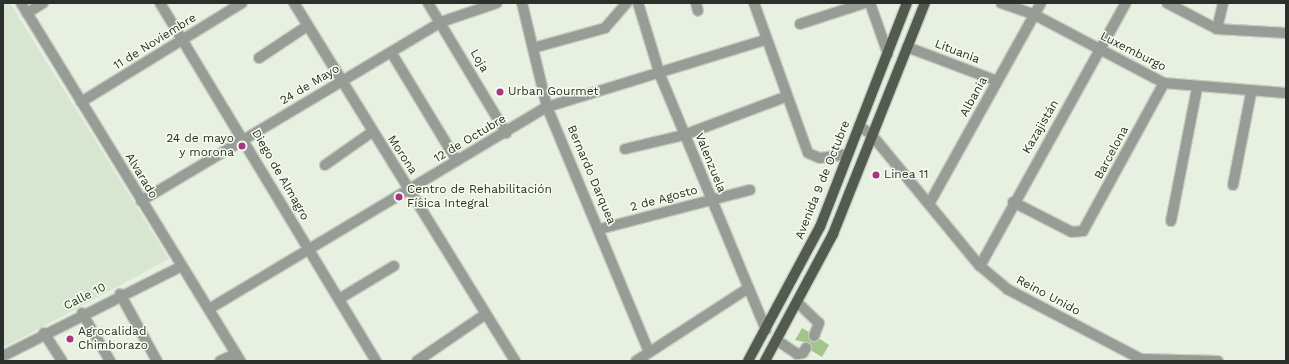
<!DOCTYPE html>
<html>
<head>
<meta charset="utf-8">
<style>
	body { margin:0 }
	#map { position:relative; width:1289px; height:364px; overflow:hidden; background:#e8f1e1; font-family:"Work Sans",sans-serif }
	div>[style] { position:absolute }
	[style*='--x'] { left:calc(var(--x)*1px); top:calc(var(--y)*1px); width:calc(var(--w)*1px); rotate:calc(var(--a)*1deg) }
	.built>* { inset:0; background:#d8e5d0 }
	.building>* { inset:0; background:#a3c48b }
	.roads { filter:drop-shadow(1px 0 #c6cec0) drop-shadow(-1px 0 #c6cec0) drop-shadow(0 1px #c6cec0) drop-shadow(0 -1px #c6cec0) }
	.minor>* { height:10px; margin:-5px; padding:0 5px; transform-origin:5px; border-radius:5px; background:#989c96 }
	.major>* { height:10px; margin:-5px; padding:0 5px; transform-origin:5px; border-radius:5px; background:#535a4f }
	.dots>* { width:11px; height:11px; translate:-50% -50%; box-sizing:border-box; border:2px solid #f5feee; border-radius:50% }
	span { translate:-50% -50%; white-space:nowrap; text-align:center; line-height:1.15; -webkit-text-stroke:3px #f5feee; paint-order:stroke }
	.street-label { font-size:12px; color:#2c302a }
	.poi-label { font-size:12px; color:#2c302a }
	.left { translate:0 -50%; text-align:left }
	.right { translate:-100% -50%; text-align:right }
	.frame { position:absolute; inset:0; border:4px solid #2c302a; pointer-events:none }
</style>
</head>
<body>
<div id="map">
	<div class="built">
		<div style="clip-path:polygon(3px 3px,10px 3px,169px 259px,3px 348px)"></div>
	</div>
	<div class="building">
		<div style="clip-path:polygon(802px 328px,809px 332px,811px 342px,820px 339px,829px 345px,822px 357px,812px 351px,810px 343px,795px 340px)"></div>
	</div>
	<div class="roads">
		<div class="minor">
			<div style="--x:21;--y:3;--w:420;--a:58.5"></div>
			<div style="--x:160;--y:3;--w:418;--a:58.9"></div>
			<div style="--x:294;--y:3;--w:421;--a:58.3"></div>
			<div style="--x:428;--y:3;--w:152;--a:59"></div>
			<div style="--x:522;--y:3;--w:107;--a:76.5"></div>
			<div style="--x:547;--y:107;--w:265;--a:67.4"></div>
			<div style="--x:638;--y:3;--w:75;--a:73"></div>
			<div style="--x:660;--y:75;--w:276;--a:67.4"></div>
			<div style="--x:696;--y:3;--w:8;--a:76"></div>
			<div style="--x:754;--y:3;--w:159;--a:70.2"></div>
			<div style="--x:808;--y:153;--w:13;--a:23"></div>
			<div style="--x:820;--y:158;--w:27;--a:-8"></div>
			<div style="--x:870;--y:3;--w:54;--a:70.6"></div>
			<div style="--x:1001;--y:3;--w:36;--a:19"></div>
			<div style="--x:1035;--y:15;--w:146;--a:27.8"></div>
			<div style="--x:1164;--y:83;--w:122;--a:4.7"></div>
			<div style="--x:1167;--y:3;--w:56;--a:27.5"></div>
			<div style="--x:1217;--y:29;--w:69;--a:3.3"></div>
			<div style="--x:27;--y:13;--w:19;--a:-32"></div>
			<div style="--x:800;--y:24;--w:68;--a:-17.9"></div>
			<div style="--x:1217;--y:29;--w:27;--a:-77"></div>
			<div style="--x:907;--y:47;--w:96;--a:20.7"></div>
			<div style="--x:533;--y:48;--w:75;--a:-15.5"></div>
			<div style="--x:605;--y:28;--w:33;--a:-49"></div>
			<div style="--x:391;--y:52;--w:127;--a:58.8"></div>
			<div style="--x:259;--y:58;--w:58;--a:-33.7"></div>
			<div style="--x:81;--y:102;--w:189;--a:-31.6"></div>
			<div style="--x:859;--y:126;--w:14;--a:34"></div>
			<div style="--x:871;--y:134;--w:171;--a:50.5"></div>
			<div style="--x:980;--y:266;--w:35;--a:40"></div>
			<div style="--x:1007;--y:289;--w:151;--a:27.6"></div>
			<div style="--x:1141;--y:359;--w:77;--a:1.5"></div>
			<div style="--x:625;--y:149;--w:61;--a:-13.3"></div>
			<div style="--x:684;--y:135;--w:108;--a:-20.6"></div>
			<div style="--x:325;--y:165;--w:57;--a:-35.1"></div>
			<div style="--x:1233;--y:185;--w:94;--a:-78.9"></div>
			<div style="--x:141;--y:201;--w:349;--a:-30.8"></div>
			<div style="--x:441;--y:22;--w:59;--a:-18.7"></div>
			<div style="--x:1013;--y:202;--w:66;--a:27"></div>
			<div style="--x:1072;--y:232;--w:11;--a:-5"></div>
			<div style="--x:1083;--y:231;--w:169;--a:-61.3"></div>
			<div style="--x:929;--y:204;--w:230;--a:-60.9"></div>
			<div style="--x:1171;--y:221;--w:136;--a:-78.9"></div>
			<div style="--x:600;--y:229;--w:155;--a:-14.6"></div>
			<div style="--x:980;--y:266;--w:301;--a:-61"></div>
			<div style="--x:120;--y:294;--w:77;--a:61.1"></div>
			<div style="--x:339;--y:299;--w:64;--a:-31"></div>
			<div style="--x:798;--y:303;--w:29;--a:44"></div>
			<div style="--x:819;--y:323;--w:14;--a:111"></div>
			<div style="--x:209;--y:309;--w:394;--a:-30.9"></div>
			<div style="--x:547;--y:107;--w:228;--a:-17.1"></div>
			<div style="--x:82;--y:313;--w:56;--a:59.7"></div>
			<div style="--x:44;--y:333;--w:33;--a:57"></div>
			<div style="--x:778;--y:341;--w:23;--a:34"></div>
			<div style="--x:797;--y:354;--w:6;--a:-9"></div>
			<div style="--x:803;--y:353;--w:6;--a:-59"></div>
			<div style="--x:3;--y:356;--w:200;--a:-26.7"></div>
			<div style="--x:220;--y:361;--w:17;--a:-25"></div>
			<div style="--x:417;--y:361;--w:83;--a:-34.3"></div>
			<div style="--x:636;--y:361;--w:132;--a:-33"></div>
		</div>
		<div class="major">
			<div style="--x:748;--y:361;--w:152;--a:-61.8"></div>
			<div style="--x:820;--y:227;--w:240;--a:-68.8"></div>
			<div style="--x:765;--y:361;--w:144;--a:-61.8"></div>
			<div style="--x:833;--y:234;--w:249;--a:-68.3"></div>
		</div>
	</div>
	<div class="dots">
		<div style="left:500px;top:92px;background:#ab3286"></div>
		<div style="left:242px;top:146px;background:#ab3286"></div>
		<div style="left:876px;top:175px;background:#ab3286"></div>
		<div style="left:399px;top:197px;background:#ab3286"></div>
		<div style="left:70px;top:339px;background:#ab3286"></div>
	</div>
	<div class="street-label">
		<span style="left:155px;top:42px;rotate:-32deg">11 de Noviembre</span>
		<span style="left:957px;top:52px;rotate:21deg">Lituania</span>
		<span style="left:1133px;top:52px;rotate:27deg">Luxemburgo</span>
		<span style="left:479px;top:61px;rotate:60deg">Loja</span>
		<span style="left:310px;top:85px;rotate:-31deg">24 de Mayo</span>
		<span style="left:974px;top:97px;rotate:-61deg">Albania</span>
		<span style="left:1041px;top:127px;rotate:-60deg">Kazajistán</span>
		<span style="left:470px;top:139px;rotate:-31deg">12 de Octubre</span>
		<span style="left:1112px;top:153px;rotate:-62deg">Barcelona</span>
		<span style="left:402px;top:155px;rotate:57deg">Morona</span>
		<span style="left:710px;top:163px;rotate:68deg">Valenzuela</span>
		<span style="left:280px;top:175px;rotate:60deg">Diego de Almagro</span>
		<span style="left:591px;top:175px;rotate:67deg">Bernardo Darquea</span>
		<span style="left:141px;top:176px;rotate:59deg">Alvarado</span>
		<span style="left:823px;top:180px;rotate:-68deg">Avenida 9 de Octubre</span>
		<span style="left:664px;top:199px;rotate:-15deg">2 de Agosto</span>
		<span style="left:1048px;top:296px;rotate:28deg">Reino Unido</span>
		<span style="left:85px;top:297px;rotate:-27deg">Calle 10</span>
	</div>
	<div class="poi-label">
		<span class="left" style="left:508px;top:92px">Urban Gourmet</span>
		<span class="right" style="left:234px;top:146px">24 de mayo<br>y morona</span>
		<span class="left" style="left:884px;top:175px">Linea 11</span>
		<span class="left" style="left:407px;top:197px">Centro de Rehabilitación<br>Física Integral</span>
		<span class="left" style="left:78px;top:339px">Agrocalidad<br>Chimborazo</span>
	</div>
	<div class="frame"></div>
</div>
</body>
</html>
